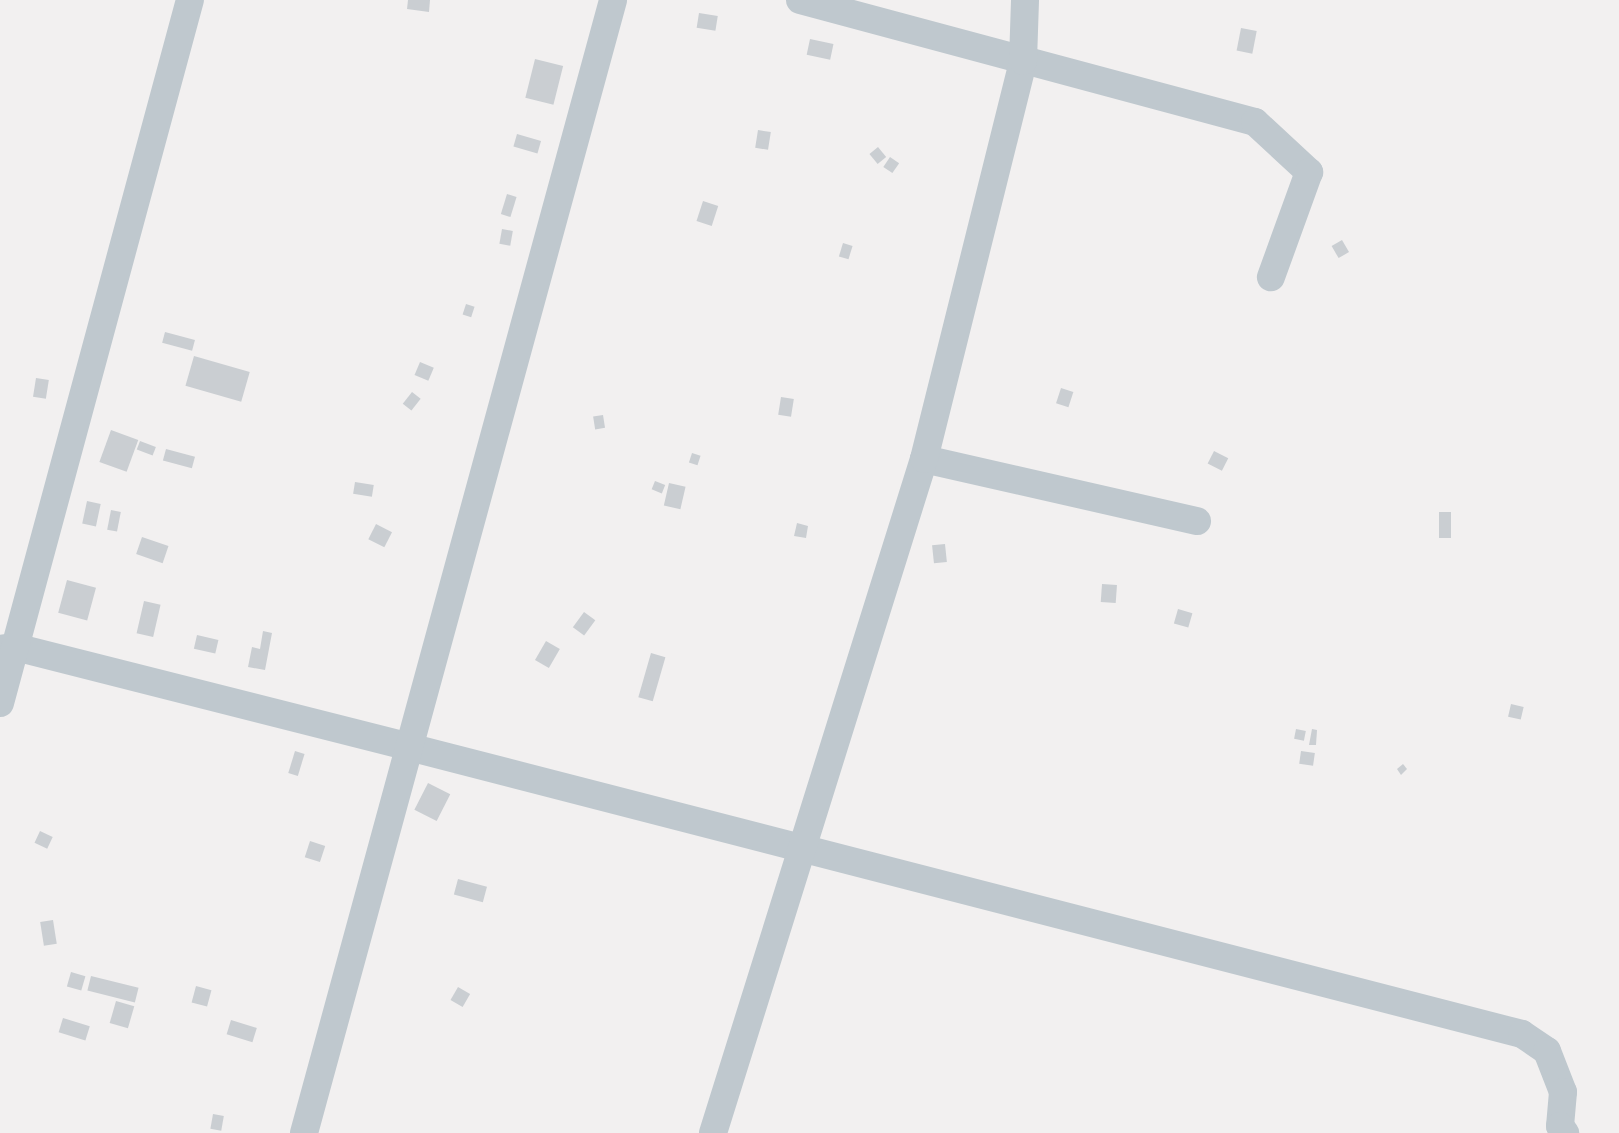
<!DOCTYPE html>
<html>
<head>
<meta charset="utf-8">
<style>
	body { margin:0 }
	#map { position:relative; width:1619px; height:1133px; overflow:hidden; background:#f2f0f0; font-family:Raleway,sans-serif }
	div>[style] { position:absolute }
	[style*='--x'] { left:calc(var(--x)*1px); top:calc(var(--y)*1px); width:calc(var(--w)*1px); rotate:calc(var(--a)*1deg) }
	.building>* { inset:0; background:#caced2; transform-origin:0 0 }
	.minor>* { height:28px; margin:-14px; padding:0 14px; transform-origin:14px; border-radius:14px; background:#bfc8ce }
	span { translate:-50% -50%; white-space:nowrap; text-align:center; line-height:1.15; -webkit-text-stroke:4.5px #fff; paint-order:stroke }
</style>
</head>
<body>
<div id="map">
	<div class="building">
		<div style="clip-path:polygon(408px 0,430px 0,429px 12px,407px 9px)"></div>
		<div style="left:699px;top:13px;width:19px;height:15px;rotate:9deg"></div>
		<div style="left:1241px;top:28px;width:16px;height:23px;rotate:11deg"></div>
		<div style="left:810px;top:39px;width:24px;height:16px;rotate:12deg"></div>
		<div style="left:535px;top:59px;width:29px;height:40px;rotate:14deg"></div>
		<div style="left:758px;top:130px;width:13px;height:18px;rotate:9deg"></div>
		<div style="left:517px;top:134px;width:25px;height:13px;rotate:16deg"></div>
		<div style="left:878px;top:147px;width:13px;height:11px;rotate:51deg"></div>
		<div style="left:890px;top:157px;width:11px;height:12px;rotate:34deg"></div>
		<div style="left:507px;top:194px;width:10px;height:21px;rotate:17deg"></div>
		<div style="left:703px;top:201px;width:16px;height:21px;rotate:18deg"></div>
		<div style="left:502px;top:229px;width:11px;height:15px;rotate:10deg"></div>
		<div style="left:1342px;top:240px;width:14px;height:12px;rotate:60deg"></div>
		<div style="left:843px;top:243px;width:10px;height:14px;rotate:17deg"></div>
		<div style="left:466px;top:304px;width:9px;height:11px;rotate:18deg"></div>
		<div style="left:165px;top:332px;width:31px;height:11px;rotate:15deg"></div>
		<div style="left:194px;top:356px;width:58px;height:31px;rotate:16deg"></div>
		<div style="left:420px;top:362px;width:15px;height:14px;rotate:23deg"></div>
		<div style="left:36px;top:378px;width:13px;height:19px;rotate:9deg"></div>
		<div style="left:1061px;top:388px;width:13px;height:16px;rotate:18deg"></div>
		<div style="left:412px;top:392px;width:11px;height:15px;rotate:38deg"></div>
		<div style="left:781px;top:397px;width:13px;height:18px;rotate:9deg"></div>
		<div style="left:603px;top:415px;width:13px;height:10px;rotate:81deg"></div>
		<div style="left:111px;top:430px;width:29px;height:34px;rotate:20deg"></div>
		<div style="left:140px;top:441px;width:17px;height:9px;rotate:21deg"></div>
		<div style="left:166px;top:449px;width:30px;height:12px;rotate:15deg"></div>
		<div style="left:1214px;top:451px;width:16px;height:14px;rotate:27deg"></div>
		<div style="left:692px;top:453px;width:9px;height:10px;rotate:18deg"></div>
		<div style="left:655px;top:481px;width:11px;height:9px;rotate:22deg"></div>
		<div style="left:355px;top:482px;width:19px;height:12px;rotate:9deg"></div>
		<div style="left:669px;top:483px;width:17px;height:23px;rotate:13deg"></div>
		<div style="left:87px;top:501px;width:14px;height:23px;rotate:12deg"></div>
		<div style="left:111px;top:510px;width:10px;height:20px;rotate:11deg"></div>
		<div style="left:1439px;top:512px;width:12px;height:26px"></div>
		<div style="clip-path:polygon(797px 523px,808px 526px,806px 538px,794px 536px)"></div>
		<div style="left:376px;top:524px;width:18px;height:17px;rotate:27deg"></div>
		<div style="left:142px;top:537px;width:28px;height:18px;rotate:19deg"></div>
		<div style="left:945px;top:544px;width:18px;height:13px;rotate:84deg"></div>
		<div style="left:67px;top:580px;width:30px;height:34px;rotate:15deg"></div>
		<div style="left:1102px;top:584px;width:15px;height:18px;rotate:4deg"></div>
		<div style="left:144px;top:601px;width:17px;height:33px;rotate:13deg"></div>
		<div style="left:1178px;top:609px;width:15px;height:15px;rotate:16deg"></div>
		<div style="left:584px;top:612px;width:14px;height:19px;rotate:36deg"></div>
		<div style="clip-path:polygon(263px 631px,272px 633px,265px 670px,248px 667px,252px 647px,260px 649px)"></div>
		<div style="left:197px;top:635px;width:22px;height:14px;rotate:13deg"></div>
		<div style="left:546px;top:641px;width:16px;height:22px;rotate:30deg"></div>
		<div style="left:651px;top:653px;width:15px;height:46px;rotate:16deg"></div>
		<div style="left:1511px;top:704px;width:13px;height:13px;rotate:13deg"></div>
		<div style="left:1296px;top:729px;width:10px;height:10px;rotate:11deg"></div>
		<div style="clip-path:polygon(1312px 729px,1317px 730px,1316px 745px,1309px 745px)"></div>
		<div style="left:295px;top:751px;width:10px;height:23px;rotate:17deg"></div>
		<div style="left:1301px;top:751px;width:14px;height:13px;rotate:8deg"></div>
		<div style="clip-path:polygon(1403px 764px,1407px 769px,1401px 775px,1397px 769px)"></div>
		<div style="left:428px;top:783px;width:25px;height:30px;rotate:27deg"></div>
		<div style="left:40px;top:831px;width:14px;height:13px;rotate:25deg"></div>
		<div style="left:310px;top:841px;width:16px;height:17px;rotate:18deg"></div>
		<div style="left:458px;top:879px;width:30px;height:16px;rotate:15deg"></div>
		<div style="left:53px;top:920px;width:24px;height:13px;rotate:81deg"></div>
		<div style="left:71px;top:972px;width:15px;height:15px;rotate:16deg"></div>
		<div style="left:91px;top:976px;width:49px;height:15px;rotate:14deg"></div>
		<div style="left:196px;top:986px;width:16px;height:17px;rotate:15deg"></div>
		<div style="left:458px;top:987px;width:14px;height:15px;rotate:30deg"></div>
		<div style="left:116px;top:1001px;width:19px;height:23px;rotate:16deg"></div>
		<div style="left:63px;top:1018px;width:28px;height:15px;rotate:17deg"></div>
		<div style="left:231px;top:1020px;width:27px;height:15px;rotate:17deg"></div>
		<div style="left:213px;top:1114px;width:11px;height:15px;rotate:10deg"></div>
	</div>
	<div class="minor">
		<div style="--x:800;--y:0;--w:471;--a:15"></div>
		<div style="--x:1255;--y:122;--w:74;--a:42.8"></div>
		<div style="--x:1309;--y:172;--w:112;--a:109.9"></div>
		<div style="--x:924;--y:459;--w:280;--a:12.8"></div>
		<div style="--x:0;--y:649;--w:15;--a:-8"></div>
		<div style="--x:15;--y:647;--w:406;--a:14.2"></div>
		<div style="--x:409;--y:747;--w:1149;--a:14.46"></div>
		<div style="--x:1522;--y:1034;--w:30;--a:34"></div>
		<div style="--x:1547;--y:1051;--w:44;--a:68.7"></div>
		<div style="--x:1563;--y:1092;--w:34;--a:95"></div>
		<div style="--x:1560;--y:1126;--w:9;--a:54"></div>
		<div style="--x:0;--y:703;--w:728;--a:-74.88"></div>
		<div style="--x:304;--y:1133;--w:1174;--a:-74.74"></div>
		<div style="--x:713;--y:1133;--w:706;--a:-72.62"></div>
		<div style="--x:924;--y:459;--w:410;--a:-76"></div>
		<div style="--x:1023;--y:61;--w:61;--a:-88.1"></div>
	</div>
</div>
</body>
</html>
